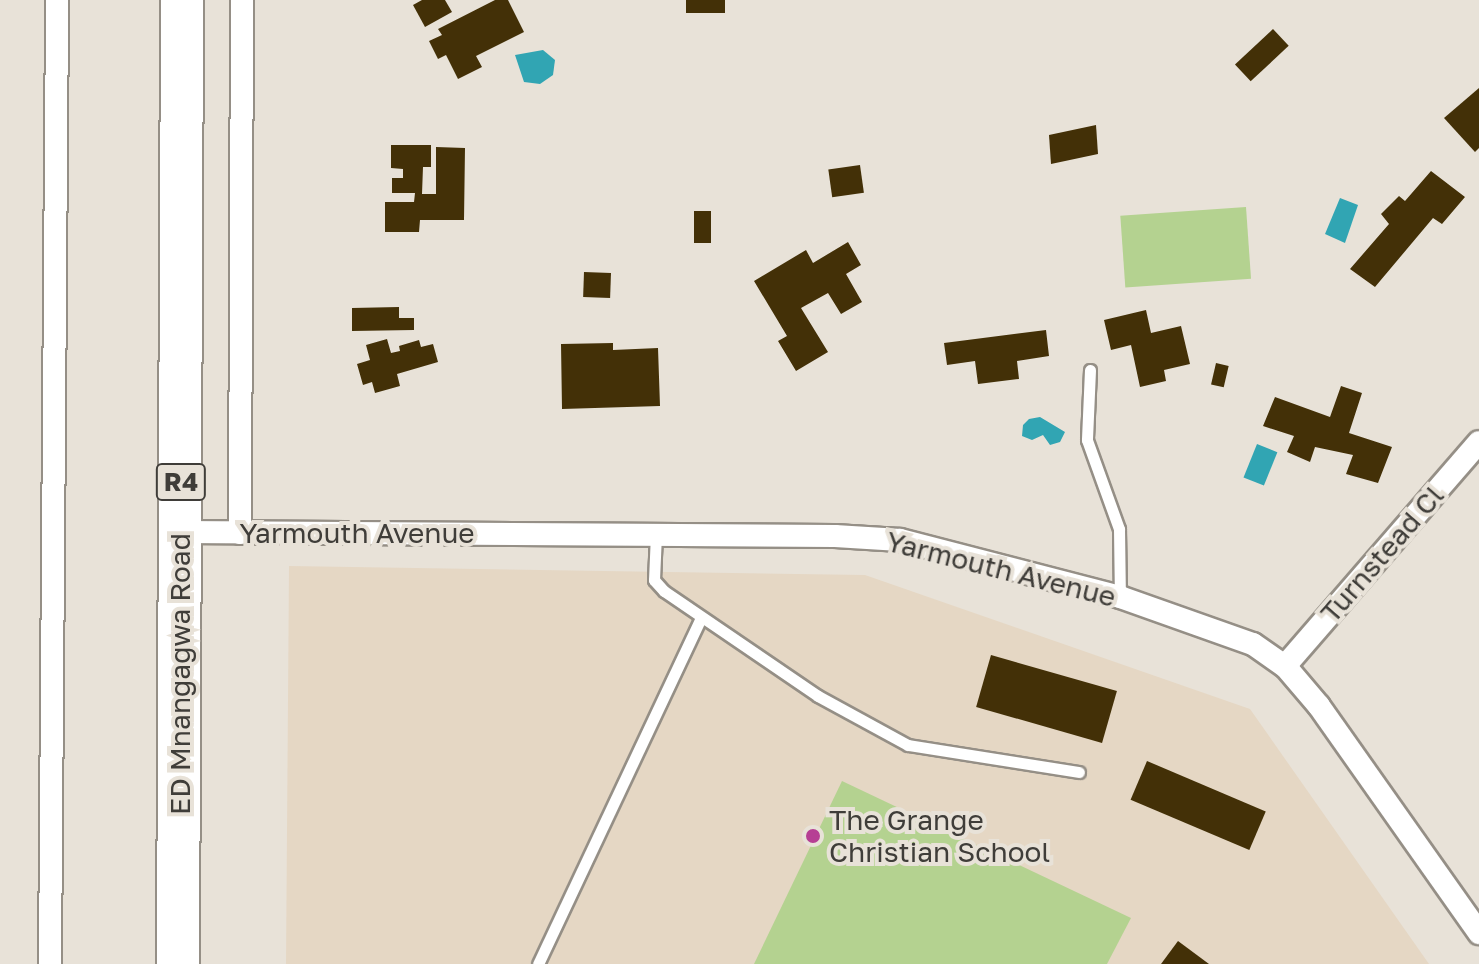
<!DOCTYPE html>
<html>
<head>
<meta charset="utf-8">
<style>
	body { margin:0 }
	#map { position:relative; width:1479px; height:964px; overflow:hidden; background:#e8e2d8; font-family:"Golos Text",sans-serif }
	div>[style] { position:absolute }
	[style*='--x'] { left:calc(var(--x)*1px); top:calc(var(--y)*1px); width:calc(var(--w)*1px); rotate:calc(var(--a)*1deg) }
	.education>* { inset:0; background:#e5d7c4 }
	.green>* { inset:0; background:#b4d290; transform-origin:0 0 }
	.water>* { inset:0; background:#31a5b3; transform-origin:0 0 }
	.building>* { inset:0; background:#433007; transform-origin:0 0 }
	.roads { filter:drop-shadow(2px 0 #958f86) drop-shadow(-2px 0 #958f86) drop-shadow(0 2px #958f86) drop-shadow(0 -2px #958f86) }
	.lane>* { height:11px; margin:-5.5px; padding:0 5.5px; transform-origin:5.5px; border-radius:5.5px; background:#fff }
	.street>* { height:22px; margin:-11px; padding:0 11px; transform-origin:11px; border-radius:11px; background:#fff }
	.highway>* { height:42px; margin:-21px; padding:0 21px; transform-origin:21px; border-radius:21px; background:#fff }
	.dots>* { width:22px; height:22px; translate:-50% -50%; box-sizing:border-box; border:4px solid #e8e2d8; border-radius:50% }
	span { translate:-50% -50%; white-space:nowrap; text-align:center; line-height:1.15; -webkit-text-stroke:8px #e8e2d8; paint-order:stroke }
	.shield-label span { padding:2px 6px; background:#e8e2d8; border:2px solid; border-radius:6px; -webkit-text-stroke-width:0 }
	.shield-label { font-size:26px; color:#3f3d39; font-weight:700 }
	.street-label { font-size:28px; color:#3f3d39 }
	.poi-label { font-size:28px; color:#3f3d39 }
	.left { translate:0 -50%; text-align:left }
</style>
</head>
<body>
<div id="map">
	<div class="education">
		<div style="clip-path:polygon(289px 566px,865px 575px,1250px 709px,1429px 964px,286px 964px)"></div>
	</div>
	<div class="green">
		<div style="left:1246px;top:207px;width:72px;height:126px;rotate:86deg"></div>
		<div style="clip-path:polygon(842px 781px,1131px 918px,1107px 964px,754px 964px)"></div>
	</div>
	<div class="water">
		<div style="clip-path:polygon(543px 50px,555px 60px,553px 75px,540px 84px,524px 82px,515px 55px)"></div>
		<div style="clip-path:polygon(1340px 198px,1358px 205px,1345px 243px,1325px 234px)"></div>
		<div style="clip-path:polygon(1040px 417px,1065px 432px,1060px 442px,1050px 445px,1043px 435px,1032px 440px,1022px 436px,1023px 425px,1029px 419px)"></div>
		<div style="left:1257px;top:444px;width:22px;height:36px;rotate:22deg"></div>
	</div>
	<div class="building">
		<div style="clip-path:polygon(422px 0,445px 0,452px 12px,425px 27px,413px 5px)"></div>
		<div style="clip-path:polygon(495px 0,508px 0,524px 32px,476px 56px,482px 67px,458px 79px,446px 55px,438px 59px,429px 41px,442px 35px,438px 29px)"></div>
		<div style="left:686px;top:0;width:39px;height:13px"></div>
		<div style="left:1273px;top:29px;width:23px;height:52px;rotate:47deg"></div>
		<div style="clip-path:polygon(1479px 88px,1479px 148px,1475px 152px,1444px 118px)"></div>
		<div style="clip-path:polygon(1096px 125px,1098px 154px,1051px 164px,1049px 135px)"></div>
		<div style="clip-path:polygon(391px 145px,431px 145px,431px 167px,423px 167px,422px 194px,436px 194px,436px 147px,465px 148px,464px 220px,420px 220px,419px 232px,385px 232px,385px 202px,414px 202px,415px 193px,392px 193px,392px 178px,403px 178px,403px 169px,391px 168px)"></div>
		<div style="left:860px;top:165px;width:28px;height:32px;rotate:82deg"></div>
		<div style="clip-path:polygon(1431px 171px,1465px 197px,1442px 224px,1433px 218px,1375px 287px,1350px 269px,1389px 224px,1381px 214px,1399px 196px,1405px 201px)"></div>
		<div style="left:694px;top:211px;width:17px;height:32px"></div>
		<div style="clip-path:polygon(848px 242px,861px 265px,846px 274px,862px 302px,841px 314px,828px 293px,801px 308px,828px 352px,796px 371px,778px 341px,787px 336px,754px 281px,806px 250px,813px 263px)"></div>
		<div style="left:584px;top:272px;width:27px;height:25px;rotate:2deg"></div>
		<div style="clip-path:polygon(399px 307px,399px 318px,414px 318px,414px 330px,352px 331px,352px 308px)"></div>
		<div style="clip-path:polygon(1146px 310px,1151px 333px,1181px 326px,1190px 364px,1164px 370px,1166px 381px,1140px 387px,1131px 345px,1111px 350px,1104px 320px)"></div>
		<div style="clip-path:polygon(1046px 330px,1049px 356px,1017px 361px,1019px 379px,978px 384px,975px 361px,947px 365px,944px 343px)"></div>
		<div style="clip-path:polygon(387px 339px,391px 353px,400px 351px,399px 346px,419px 340px,421px 347px,433px 344px,438px 362px,397px 374px,400px 386px,375px 393px,372px 382px,363px 385px,357px 364px,370px 360px,366px 345px)"></div>
		<div style="clip-path:polygon(613px 343px,613px 350px,658px 348px,660px 406px,562px 409px,561px 344px)"></div>
		<div style="left:1216px;top:363px;width:13px;height:22px;rotate:13deg"></div>
		<div style="clip-path:polygon(1341px 386px,1362px 393px,1349px 433px,1392px 447px,1378px 483px,1346px 474px,1353px 455px,1315px 447px,1310px 462px,1287px 452px,1294px 436px,1263px 426px,1275px 397px,1330px 417px)"></div>
		<div style="left:991px;top:655px;width:131px;height:54px;rotate:16deg"></div>
		<div style="left:1147px;top:761px;width:129px;height:42px;rotate:23deg"></div>
		<div style="clip-path:polygon(1178px 941px,1209px 964px,1161px 964px)"></div>
	</div>
	<div class="roads">
		<div class="lane">
			<div style="--x:1090;--y:370;--w:70;--a:92.5"></div>
			<div style="--x:1087;--y:440;--w:95;--a:70.2"></div>
			<div style="--x:1119;--y:529;--w:68;--a:89.2"></div>
			<div style="--x:656;--y:534;--w:46;--a:92.5"></div>
			<div style="--x:654;--y:580;--w:15;--a:48"></div>
			<div style="--x:664;--y:591;--w:186;--a:34.3"></div>
			<div style="--x:818;--y:696;--w:102;--a:28.6"></div>
			<div style="--x:908;--y:745;--w:173;--a:9"></div>
			<div style="--x:538;--y:964;--w:381;--a:-64.8"></div>
		</div>
		<div class="street">
			<div style="--x:180;--y:532;--w:655;--a:0.35"></div>
			<div style="--x:835;--y:536;--w:65;--a:3.5"></div>
			<div style="--x:900;--y:540;--w:227;--a:14.5"></div>
			<div style="--x:1120;--y:597;--w:141;--a:19.5"></div>
			<div style="--x:1253;--y:644;--w:39;--a:35"></div>
			<div style="--x:1285;--y:666;--w:52;--a:49.6"></div>
			<div style="--x:1319;--y:706;--w:278;--a:54.8"></div>
			<div style="--x:240;--y:533;--w:533;--a:-89.79"></div>
			<div style="--x:1285;--y:666;--w:296;--a:-49.1"></div>
			<div style="--x:50;--y:964;--w:964;--a:-89.58"></div>
		</div>
		<div class="highway">
			<div style="--x:178;--y:964;--w:964;--a:-89.76"></div>
		</div>
	</div>
	<div class="dots">
		<div style="left:813px;top:836px;background:#b63f94"></div>
	</div>
	<div class="shield-label">
		<span style="left:181px;top:482px">R4</span>
	</div>
	<div class="street-label">
		<span style="left:357px;top:533px">Yarmouth Avenue</span>
		<span style="left:1382px;top:554px;rotate:-49deg">Turnstead Cl</span>
		<span style="left:1001px;top:569px;rotate:14deg">Yarmouth Avenue</span>
		<span style="left:180px;top:674px;rotate:-90deg">ED Mnangagwa Road</span>
	</div>
	<div class="poi-label">
		<span class="left" style="left:829px;top:836px">The Grange<br>Christian School</span>
	</div>
</div>
</body>
</html>
